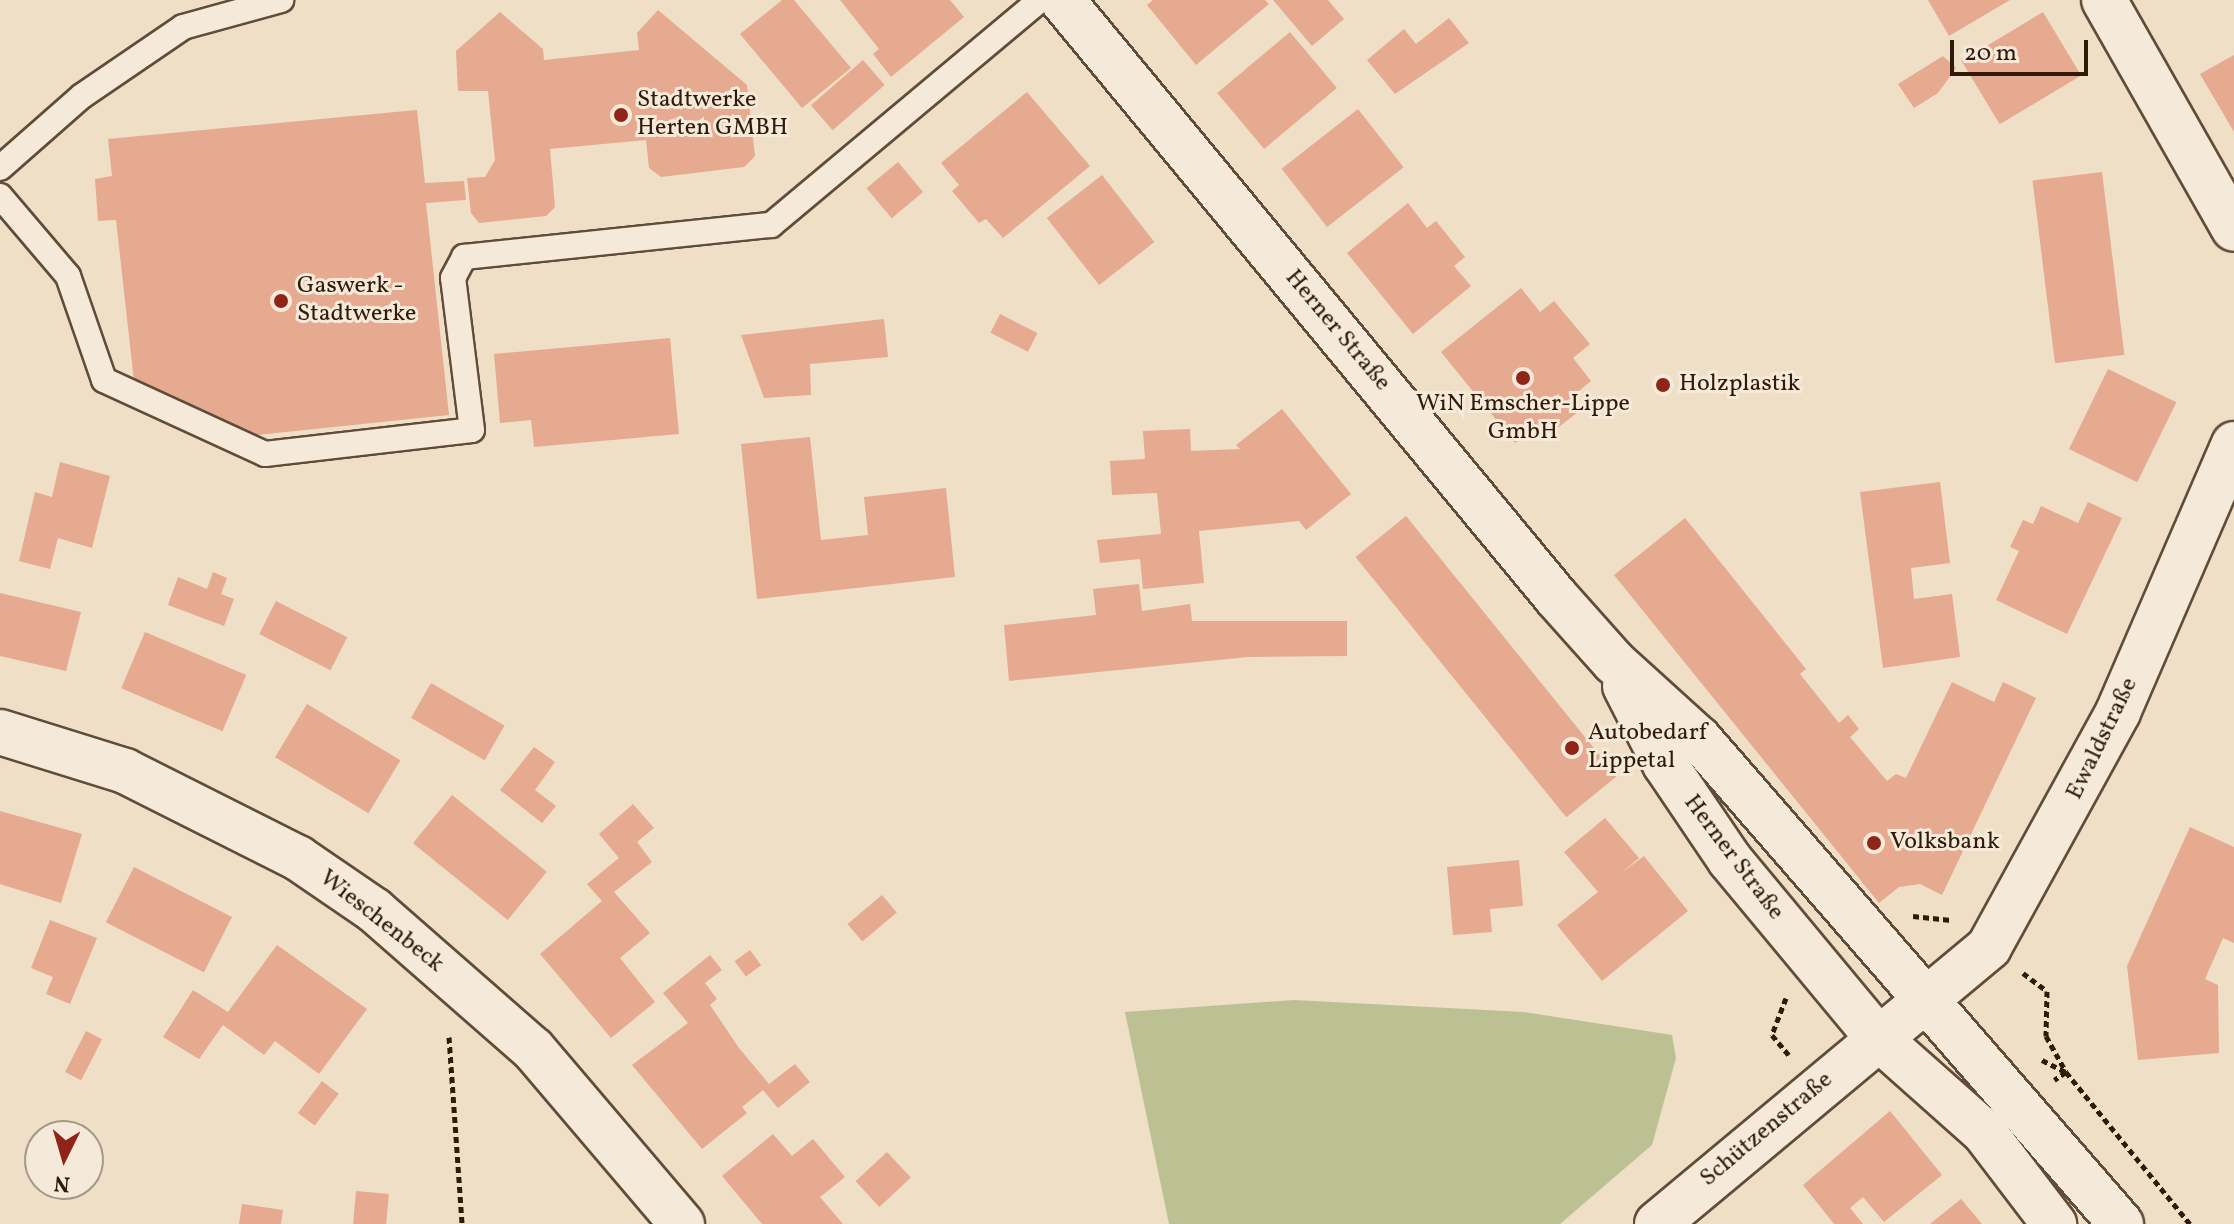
<!DOCTYPE html>
<html>
<head>
<meta charset="utf-8">
<style>
	body { margin:0 }
	#map { position:relative; width:2234px; height:1224px; overflow:hidden; background:#efdfc6; font-family:Vollkorn,serif }
	div>[style] { position:absolute }
	[style*='--x'] { left:calc(var(--x)*1px); top:calc(var(--y)*1px); width:calc(var(--w)*1px); rotate:calc(var(--a)*1deg) }
	.green>* { inset:0; background:#bcc193 }
	.building>* { inset:0; background:#e5aa8f; transform-origin:0 0 }
	.path>* { height:5px; margin-top:-2.5px; transform-origin:0; background:repeating-linear-gradient(90deg,#301b0a 0 6px,transparent 0 10px) }
	.roads { filter:drop-shadow(2px 0 #604c39) drop-shadow(-2px 0 #604c39) drop-shadow(0 2px #604c39) drop-shadow(0 -2px #604c39) }
	.lane>* { height:24px; margin:-12px; padding:0 12px; transform-origin:12px; border-radius:12px; background:#f5eada }
	.street>* { height:44px; margin:-22px; padding:0 22px; transform-origin:22px; border-radius:22px; background:#f5eada }
	.secondary>* { height:44px; margin:-22px; padding:0 22px; transform-origin:22px; border-radius:22px; background:#f5eada }
	.dots>* { width:22px; height:22px; translate:-50% -50%; box-sizing:border-box; border:4px solid #f5eada; border-radius:50% }
	span { translate:-50% -50%; white-space:nowrap; text-align:center; line-height:1.15; -webkit-text-stroke:6px #f5eada; paint-order:stroke }
	.poi-label { font-size:24px; color:#301b0a }
	.left { translate:0 -50%; text-align:left }
	.street-label { font-size:24px; color:#301b0a }
	.north { position:absolute; left:24px; top:1120px; width:80px; height:80px; box-sizing:border-box; background:#f5eada; border:2px solid #a69787; border-radius:50%; rotate:185deg; font-size:22px; font-weight:700; line-height:32px; text-align:center; color:#301b0a }
	.north::after { content:''; display:block; margin:auto; width:28px; height:36px; background:#8f2418; clip-path:polygon(50% 0,100% 100%,50% 72%,0 100%) }
	.scale { position:absolute; left:1950px; top:40px; width:138px; height:36px; box-sizing:border-box; border:4px solid #301b0a; border-top:0; padding-left:10px; font-size:24px; line-height:28px; white-space:nowrap; color:#301b0a; -webkit-text-stroke:6px #f5eada; paint-order:stroke }
</style>
</head>
<body>
<div id="map">
	<div class="green">
		<div style="clip-path:polygon(1294px 1000px,1524px 1012px,1672px 1035px,1676px 1058px,1652px 1145px,1560px 1224px,1169px 1224px,1125px 1012px)"></div>
	</div>
	<div class="building">
		<div style="clip-path:polygon(782px 0,794px 0,851px 68px,802px 108px,740px 34px)"></div>
		<div style="clip-path:polygon(840px 0,950px 0,964px 17px,891px 77px,873px 54px,879px 49px)"></div>
		<div style="clip-path:polygon(1153px 0,1265px 0,1269px 4px,1196px 65px,1147px 5px)"></div>
		<div style="clip-path:polygon(1273px 0,1328px 0,1344px 19px,1312px 46px)"></div>
		<div style="clip-path:polygon(1928px 0,2010px 0,1949px 36px)"></div>
		<div style="clip-path:polygon(658px 10px,747px 85px,755px 156px,744px 167px,661px 177px,649px 168px,646px 140px,550px 149px,555px 207px,546px 216px,479px 223px,471px 213px,467px 178px,485px 177px,495px 160px,488px 91px,458px 91px,456px 51px,500px 12px,543px 49px,544px 60px,639px 50px,637px 33px)"></div>
		<div style="left:2043px;top:12px;width:74px;height:95px;rotate:59deg"></div>
		<div style="clip-path:polygon(1449px 18px,1469px 43px,1395px 94px,1367px 60px,1404px 29px,1416px 44px)"></div>
		<div style="left:1290px;top:32px;width:73px;height:95px;rotate:50deg"></div>
		<div style="clip-path:polygon(2234px 55px,2234px 132px,2200px 74px)"></div>
		<div style="clip-path:polygon(1943px 56px,1956px 68px,1938px 93px,1914px 108px,1898px 84px)"></div>
		<div style="left:863px;top:60px;width:33px;height:69px;rotate:49deg"></div>
		<div style="clip-path:polygon(1027px 92px,1090px 166px,1003px 238px,986px 219px,979px 223px,952px 191px,959px 185px,941px 163px)"></div>
		<div style="left:1358px;top:109px;width:74px;height:97px;rotate:52deg"></div>
		<div style="clip-path:polygon(417px 110px,425px 183px,464px 181px,466px 200px,426px 203px,449px 415px,257px 435px,134px 381px,116px 220px,98px 221px,95px 179px,112px 176px,108px 139px)"></div>
		<div style="left:898px;top:162px;width:39px;height:41px;rotate:50deg"></div>
		<div style="left:2102px;top:172px;width:184px;height:70px;rotate:83deg"></div>
		<div style="left:1102px;top:175px;width:85px;height:70px;rotate:52deg"></div>
		<div style="clip-path:polygon(1408px 203px,1427px 228px,1436px 221px,1465px 257px,1454px 266px,1471px 286px,1413px 334px,1347px 253px)"></div>
		<div style="clip-path:polygon(1521px 288px,1540px 312px,1554px 301px,1590px 344px,1573px 358px,1591px 381px,1568px 400px,1578px 412px,1551px 433px,1542px 422px,1515px 443px,1441px 352px)"></div>
		<div style="left:1000px;top:314px;width:42px;height:21px;rotate:27deg"></div>
		<div style="clip-path:polygon(884px 319px,888px 357px,810px 364px,811px 395px,764px 398px,741px 335px)"></div>
		<div style="clip-path:polygon(670px 338px,679px 434px,534px 447px,531px 420px,500px 423px,494px 354px)"></div>
		<div style="left:2108px;top:369px;width:76px;height:89px;rotate:26deg"></div>
		<div style="clip-path:polygon(1282px 409px,1351px 494px,1306px 530px,1299px 521px,1199px 531px,1204px 583px,1143px 589px,1140px 559px,1100px 563px,1097px 540px,1161px 534px,1157px 493px,1112px 495px,1110px 461px,1145px 459px,1143px 431px,1190px 429px,1191px 451px,1240px 449px,1236px 445px)"></div>
		<div style="clip-path:polygon(810px 437px,821px 540px,868px 535px,864px 497px,946px 488px,955px 577px,757px 599px,741px 444px)"></div>
		<div style="clip-path:polygon(60px 462px,110px 476px,92px 548px,58px 538px,50px 569px,19px 561px,35px 492px,52px 497px)"></div>
		<div style="clip-path:polygon(1940px 482px,1950px 563px,1911px 568px,1914px 599px,1952px 594px,1960px 657px,1883px 668px,1860px 492px)"></div>
		<div style="clip-path:polygon(2088px 502px,2122px 518px,2067px 634px,1996px 600px,2019px 551px,2010px 547px,2023px 520px,2033px 524px,2041px 506px,2078px 523px)"></div>
		<div style="left:1406px;top:516px;width:335px;height:65px;rotate:51deg"></div>
		<div style="clip-path:polygon(1685px 518px,1806px 669px,1800px 674px,1839px 723px,1848px 715px,1859px 729px,1850px 737px,1887px 781px,1896px 774px,1906px 778px,1952px 682px,1994px 702px,2003px 682px,2036px 698px,1942px 895px,1920px 884px,1899px 887px,1879px 903px,1614px 575px)"></div>
		<div style="clip-path:polygon(213px 572px,227px 578px,221px 594px,234px 599px,224px 626px,168px 605px,178px 577px,207px 589px)"></div>
		<div style="clip-path:polygon(1139px 584px,1142px 611px,1190px 604px,1192px 621px,1347px 621px,1347px 656px,1248px 657px,1009px 681px,1004px 625px,1096px 615px,1093px 589px)"></div>
		<div style="clip-path:polygon(0 593px,81px 612px,66px 671px,0 656px)"></div>
		<div style="left:276px;top:601px;width:80px;height:37px;rotate:27deg"></div>
		<div style="left:145px;top:632px;width:110px;height:61px;rotate:23deg"></div>
		<div style="left:431px;top:683px;width:85px;height:40px;rotate:30deg"></div>
		<div style="left:307px;top:704px;width:109px;height:62px;rotate:31deg"></div>
		<div style="clip-path:polygon(534px 747px,555px 762px,535px 790px,556px 806px,542px 823px,500px 790px)"></div>
		<div style="left:452px;top:795px;width:122px;height:62px;rotate:39deg"></div>
		<div style="clip-path:polygon(633px 804px,654px 828px,637px 842px,652px 862px,614px 892px,650px 933px,620px 958px,655px 1002px,611px 1038px,540px 954px,602px 901px,587px 884px,619px 858px,599px 834px)"></div>
		<div style="clip-path:polygon(0 811px,82px 834px,61px 903px,0 884px)"></div>
		<div style="clip-path:polygon(1605px 818px,1639px 858px,1620px 874px,1644px 856px,1688px 911px,1602px 981px,1557px 925px,1598px 892px,1564px 852px)"></div>
		<div style="clip-path:polygon(2190px 827px,2234px 847px,2234px 943px,2223px 938px,2205px 979px,2218px 985px,2219px 1053px,2138px 1060px,2127px 966px)"></div>
		<div style="clip-path:polygon(1519px 860px,1523px 906px,1490px 909px,1492px 932px,1453px 935px,1447px 867px)"></div>
		<div style="left:134px;top:867px;width:110px;height:62px;rotate:27deg"></div>
		<div style="left:882px;top:895px;width:23px;height:45px;rotate:50deg"></div>
		<div style="clip-path:polygon(50px 920px,97px 938px,70px 1004px,46px 994px,53px 977px,31px 968px)"></div>
		<div style="clip-path:polygon(277px 945px,367px 1009px,319px 1074px,275px 1041px,264px 1055px,223px 1025px,199px 1059px,163px 1037px,193px 990px,228px 1012px)"></div>
		<div style="left:750px;top:950px;width:19px;height:19px;rotate:54deg"></div>
		<div style="clip-path:polygon(710px 955px,722px 970px,705px 983px,717px 999px,710px 1005px,739px 1048px,769px 1084px,795px 1064px,810px 1082px,778px 1108px,763px 1090px,742px 1107px,747px 1113px,702px 1149px,632px 1065px,688px 1023px,663px 993px)"></div>
		<div style="left:86px;top:1031px;width:18px;height:46px;rotate:27deg"></div>
		<div style="left:322px;top:1081px;width:21px;height:40px;rotate:37deg"></div>
		<div style="clip-path:polygon(1890px 1111px,1942px 1175px,1884px 1222px,1863px 1197px,1850px 1208px,1863px 1224px,1834px 1224px,1803px 1185px)"></div>
		<div style="clip-path:polygon(773px 1134px,792px 1156px,813px 1139px,845px 1177px,820px 1197px,843px 1224px,762px 1224px,722px 1176px)"></div>
		<div style="left:887px;top:1152px;width:35px;height:43px;rotate:47deg"></div>
		<div style="left:356px;top:1191px;width:33px;height:33px;rotate:5deg"></div>
		<div style="clip-path:polygon(1961px 1199px,1982px 1224px,1930px 1224px)"></div>
		<div style="clip-path:polygon(242px 1204px,283px 1210px,281px 1224px,239px 1224px)"></div>
	</div>
	<div class="path">
		<div style="--x:1913;--y:916;--w:38;--a:6"></div>
		<div style="--x:2023;--y:973;--w:30;--a:37"></div>
		<div style="--x:2047;--y:991;--w:45;--a:91.3"></div>
		<div style="--x:2046;--y:1036;--w:41;--a:60.9"></div>
		<div style="--x:2066;--y:1072;--w:14;--a:146"></div>
		<div style="--x:1786;--y:998;--w:40;--a:111"></div>
		<div style="--x:1772;--y:1035;--w:26;--a:50"></div>
		<div style="--x:449;--y:1037;--w:187;--a:86"></div>
		<div style="--x:2042;--y:1060;--w:27;--a:27"></div>
		<div style="--x:2066;--y:1072;--w:196;--a:50.8"></div>
	</div>
	<div class="roads">
		<div class="lane">
			<div style="--x:0;--y:168;--w:109;--a:-41.3"></div>
			<div style="--x:82;--y:96;--w:122;--a:-34.3"></div>
			<div style="--x:183;--y:27;--w:102;--a:-15.4"></div>
			<div style="--x:0;--y:196;--w:105;--a:49.6"></div>
			<div style="--x:68;--y:276;--w:110;--a:70.9"></div>
			<div style="--x:104;--y:380;--w:177;--a:24.7"></div>
			<div style="--x:265;--y:454;--w:208;--a:-6.6"></div>
			<div style="--x:472;--y:430;--w:153;--a:-97.1"></div>
			<div style="--x:453;--y:278;--w:24;--a:-62"></div>
			<div style="--x:464;--y:257;--w:309;--a:-6"></div>
			<div style="--x:771;--y:225;--w:351;--a:-39.9"></div>
		</div>
		<div class="street">
			<div style="--x:2104;--y:0;--w:263;--a:60.4"></div>
			<div style="--x:0;--y:732;--w:131;--a:17.3"></div>
			<div style="--x:125;--y:771;--w:194;--a:26.7"></div>
			<div style="--x:298;--y:858;--w:92;--a:34.4"></div>
			<div style="--x:374;--y:910;--w:211;--a:41.2"></div>
			<div style="--x:533;--y:1049;--w:230;--a:49.6"></div>
		</div>
		<div class="secondary">
			<div style="--x:1062;--y:0;--w:775;--a:50.39"></div>
			<div style="--x:1556;--y:597;--w:87;--a:48.3"></div>
			<div style="--x:1614;--y:662;--w:115;--a:42.2"></div>
			<div style="--x:1699;--y:739;--w:643;--a:48.97"></div>
			<div style="--x:1625;--y:686;--w:88;--a:62.9"></div>
			<div style="--x:1665;--y:764;--w:116;--a:55.9"></div>
			<div style="--x:1730;--y:860;--w:230;--a:50.3"></div>
			<div style="--x:1877;--y:1037;--w:143;--a:41.6"></div>
			<div style="--x:1984;--y:1132;--w:116;--a:52.7"></div>
			<div style="--x:1657;--y:1224;--w:432;--a:-39.8"></div>
			<div style="--x:1989;--y:947;--w:268;--a:-61.2"></div>
			<div style="--x:2118;--y:712;--w:292;--a:-66.6"></div>
		</div>
	</div>
	<div class="dots">
		<div style="left:621px;top:115px;background:#8f2418"></div>
		<div style="left:281px;top:301px;background:#8f2418"></div>
		<div style="left:1523px;top:378px;background:#8f2418"></div>
		<div style="left:1663px;top:385px;background:#8f2418"></div>
		<div style="left:1572px;top:748px;background:#8f2418"></div>
		<div style="left:1874px;top:843px;background:#8f2418"></div>
	</div>
	<div class="poi-label">
		<span class="left" style="left:637px;top:115px">Stadtwerke<br>Herten GMBH</span>
		<span class="left" style="left:297px;top:301px">Gaswerk -<br>Stadtwerke</span>
		<span class="left" style="left:1679px;top:385px">Holzplastik</span>
		<span style="left:1523px;top:419px">WiN Emscher-Lippe<br>GmbH</span>
		<span class="left" style="left:1588px;top:748px">Autobedarf<br>Lippetal</span>
		<span class="left" style="left:1890px;top:843px">Volksbank</span>
	</div>
	<div class="street-label">
		<span style="left:1337px;top:331px;rotate:50deg">Herner Straße</span>
		<span style="left:2103px;top:739px;rotate:-64deg">Ewaldstraße</span>
		<span style="left:1733px;top:858px;rotate:53deg">Herner Straße</span>
		<span style="left:381px;top:922px;rotate:38deg">Wieschenbeck</span>
		<span style="left:1767px;top:1130px;rotate:-40deg">Schützenstraße</span>
	</div>
	<div class="north">N</div>
	<div class="scale">20 m</div>
</div>
</body>
</html>
